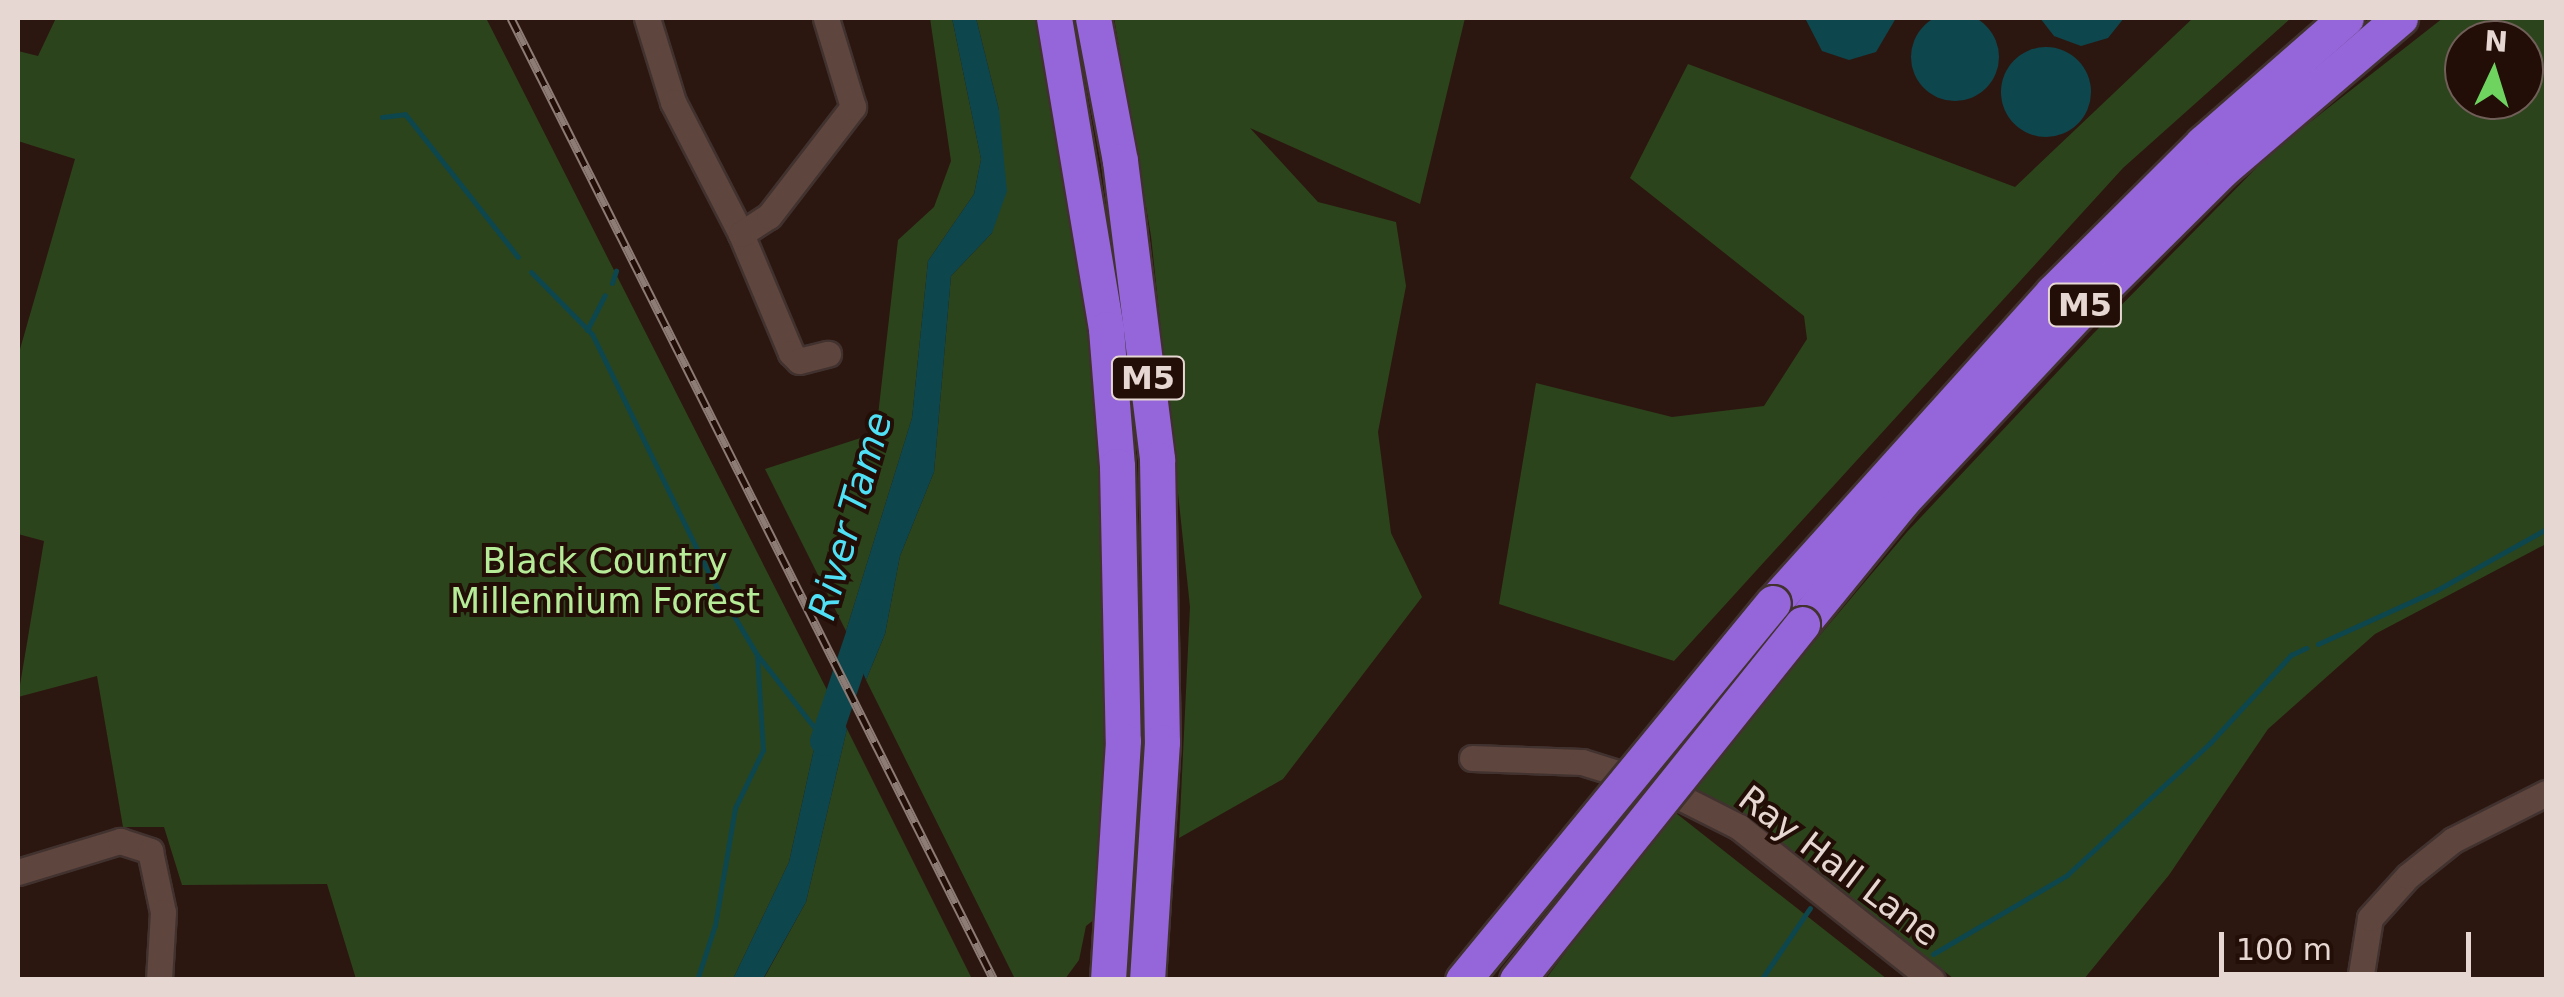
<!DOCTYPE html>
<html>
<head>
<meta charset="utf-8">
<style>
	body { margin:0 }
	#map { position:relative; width:2564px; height:997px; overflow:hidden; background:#2c1710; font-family:"DejaVu Sans",sans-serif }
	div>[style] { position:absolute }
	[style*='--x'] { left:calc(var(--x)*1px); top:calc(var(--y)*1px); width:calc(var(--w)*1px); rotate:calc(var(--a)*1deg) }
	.green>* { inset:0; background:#2c441c }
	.water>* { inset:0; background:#0e464d }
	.round { border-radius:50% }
	.stream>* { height:5px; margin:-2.5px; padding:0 2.5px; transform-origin:2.5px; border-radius:2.5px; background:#0e464d }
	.river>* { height:30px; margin:-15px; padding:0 15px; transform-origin:15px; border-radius:15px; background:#0e464d }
	.roads { filter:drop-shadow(2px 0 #41322f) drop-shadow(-2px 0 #41322f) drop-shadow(0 2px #41322f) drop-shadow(0 -2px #41322f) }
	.minor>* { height:25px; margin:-12.5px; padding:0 12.5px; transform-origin:12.5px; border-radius:12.5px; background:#5e453d }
	.highway>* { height:35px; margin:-17.5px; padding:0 17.5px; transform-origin:17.5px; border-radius:17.5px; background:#9565da }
	.rail>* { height:9px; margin-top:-4.5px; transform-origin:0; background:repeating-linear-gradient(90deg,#220e07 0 15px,#8d7b75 0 30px); box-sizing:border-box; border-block:2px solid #8d7b75 }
	.bridges { filter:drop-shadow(2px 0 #41322f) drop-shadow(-2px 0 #41322f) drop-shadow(0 2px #41322f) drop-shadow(0 -2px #41322f) }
	.highway-bridge>* { height:35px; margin:-17.5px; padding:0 17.5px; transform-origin:17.5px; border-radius:17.5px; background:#9565da }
	span { translate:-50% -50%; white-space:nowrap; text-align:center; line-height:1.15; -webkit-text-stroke:8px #220e07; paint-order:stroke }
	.shield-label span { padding:2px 8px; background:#220e07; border:2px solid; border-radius:8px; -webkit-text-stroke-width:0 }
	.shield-label { font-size:32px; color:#e6d7d2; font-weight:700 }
	.park-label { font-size:35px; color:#b6ec98 }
	.street-label { font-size:35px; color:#e6d7d2 }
	.water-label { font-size:38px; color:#4fe0f5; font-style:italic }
	.frame { position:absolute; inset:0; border:20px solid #e6d7d2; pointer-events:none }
	.north { position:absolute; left:2444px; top:20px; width:100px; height:100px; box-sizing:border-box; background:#220e07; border:2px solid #705e58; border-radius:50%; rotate:4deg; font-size:28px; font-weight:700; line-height:40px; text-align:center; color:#e6d7d2 }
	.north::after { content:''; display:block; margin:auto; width:35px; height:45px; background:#6fd360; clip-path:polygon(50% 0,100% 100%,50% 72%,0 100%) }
	.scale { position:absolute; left:2219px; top:932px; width:252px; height:45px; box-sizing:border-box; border:5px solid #e6d7d2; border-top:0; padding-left:12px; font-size:30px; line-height:35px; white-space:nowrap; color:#e6d7d2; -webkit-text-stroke:8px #220e07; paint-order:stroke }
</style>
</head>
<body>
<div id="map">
	<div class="green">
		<div style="clip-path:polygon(56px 18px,486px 18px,827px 690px,789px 862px,733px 979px,356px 979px,327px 884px,182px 885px,164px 827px,123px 827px,97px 676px,18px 697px,44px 541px,18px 534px,18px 356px,75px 159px,18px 141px,18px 51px,38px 56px)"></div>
		<div style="clip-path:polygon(930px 18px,952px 18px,981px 159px,974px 194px,928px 261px,912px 418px,846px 631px,765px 469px,876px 433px,898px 240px,934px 207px,951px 161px)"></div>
		<div style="clip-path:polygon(976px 18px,1041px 18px,1094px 312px,1112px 726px,1100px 915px,1086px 926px,1079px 960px,1065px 979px,1015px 979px,866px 680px,885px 634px,900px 556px,934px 472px,951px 276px,992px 233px,999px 110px)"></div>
		<div style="clip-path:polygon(1114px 18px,1465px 18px,1420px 204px,1250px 128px,1318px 202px,1396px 222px,1406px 286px,1378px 432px,1391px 533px,1422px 597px,1283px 779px,1179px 838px,1190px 607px,1151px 236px)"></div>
		<div style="clip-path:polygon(2193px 18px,2291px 18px,2123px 168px,1674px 661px,1499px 604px,1536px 383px,1672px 417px,1764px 406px,1807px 339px,1804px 316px,1630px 178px,1688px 64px,2015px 187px)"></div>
		<div style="clip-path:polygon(evenodd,2443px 18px,2546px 18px,2546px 544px,2375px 634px,2268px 729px,2169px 875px,2084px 979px,1954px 979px,1767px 831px,1690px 789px,1907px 532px,2092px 335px,2272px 152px,2443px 18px,2464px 40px,2524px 40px,2524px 100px,2464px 100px,2464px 40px)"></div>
		<div style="clip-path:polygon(847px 729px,972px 979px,763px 980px,806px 902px)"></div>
		<div style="clip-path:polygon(1672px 810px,1887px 979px,1545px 980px)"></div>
	</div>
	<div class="water">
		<div class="round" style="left:1911px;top:13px;width:88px;height:88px"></div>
		<div style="clip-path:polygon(952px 18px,976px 18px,999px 110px,1007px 191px,992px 233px,951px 276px,934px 472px,900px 556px,885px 634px,866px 680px,846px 631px,912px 418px,928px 261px,974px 194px,981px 159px)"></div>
		<div style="clip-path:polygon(1805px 18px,1896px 18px,1876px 52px,1849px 60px,1822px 51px)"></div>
		<div style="clip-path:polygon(2040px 18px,2124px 18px,2108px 38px,2081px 46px,2054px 36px)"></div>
		<div class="round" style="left:2001px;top:47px;width:90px;height:90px"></div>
		<div style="clip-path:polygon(827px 690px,847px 729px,806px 902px,763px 979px,733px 979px,789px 862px)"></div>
	</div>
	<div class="stream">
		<div style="--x:382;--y:117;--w:23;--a:-7"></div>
		<div style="--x:405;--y:114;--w:182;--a:51.7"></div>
		<div style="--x:531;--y:272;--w:87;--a:45.5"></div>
		<div style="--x:592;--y:334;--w:265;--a:64"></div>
		<div style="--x:708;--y:572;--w:96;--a:59.4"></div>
		<div style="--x:757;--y:655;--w:95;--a:86.4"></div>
		<div style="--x:763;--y:750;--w:64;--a:115.8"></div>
		<div style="--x:735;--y:808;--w:119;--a:99.7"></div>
		<div style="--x:715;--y:925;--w:58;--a:108.1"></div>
		<div style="--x:612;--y:283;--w:13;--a:-72"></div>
		<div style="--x:587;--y:330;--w:39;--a:-63"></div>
		<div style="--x:2318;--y:644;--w:131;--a:-24.4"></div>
		<div style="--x:2437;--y:590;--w:125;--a:-29.2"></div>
		<div style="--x:759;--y:657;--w:94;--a:51.9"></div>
		<div style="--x:1933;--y:954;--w:156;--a:-30.5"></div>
		<div style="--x:2067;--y:875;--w:195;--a:-42.7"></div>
		<div style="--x:2210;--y:743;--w:120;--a:-47.4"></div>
		<div style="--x:2291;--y:655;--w:17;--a:-25"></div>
		<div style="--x:1761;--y:980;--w:87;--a:-55.8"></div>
	</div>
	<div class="river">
		<div style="--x:825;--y:741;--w:134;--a:-71.3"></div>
	</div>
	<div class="roads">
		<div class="minor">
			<div style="--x:647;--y:18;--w:88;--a:72.8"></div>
			<div style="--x:673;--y:102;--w:148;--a:62.7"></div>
			<div style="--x:741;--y:234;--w:129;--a:67.2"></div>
			<div style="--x:791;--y:353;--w:11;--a:45"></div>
			<div style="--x:799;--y:361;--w:30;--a:-14"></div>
			<div style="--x:741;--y:234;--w:33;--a:-33"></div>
			<div style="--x:769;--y:216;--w:138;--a:-52.4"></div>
			<div style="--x:853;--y:107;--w:93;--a:-106.9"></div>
			<div style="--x:1472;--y:758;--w:110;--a:2.1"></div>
			<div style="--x:1582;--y:762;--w:77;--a:17.3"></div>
			<div style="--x:1656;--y:785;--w:93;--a:26.8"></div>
			<div style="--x:1739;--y:827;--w:246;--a:38.4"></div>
			<div style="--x:18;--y:872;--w:107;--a:-16.9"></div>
			<div style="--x:120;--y:841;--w:32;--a:18"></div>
			<div style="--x:150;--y:851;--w:62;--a:78"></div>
			<div style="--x:163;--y:912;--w:68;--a:93.4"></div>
			<div style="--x:2360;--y:980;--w:63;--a:-80.8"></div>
			<div style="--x:2370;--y:918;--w:57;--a:-47.9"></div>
			<div style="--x:2408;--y:876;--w:58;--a:-38.7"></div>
			<div style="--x:2453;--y:840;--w:104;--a:-26.8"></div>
		</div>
		<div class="highway">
			<div style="--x:1054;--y:18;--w:315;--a:80.5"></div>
			<div style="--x:1106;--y:329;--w:137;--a:85.4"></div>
			<div style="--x:1117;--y:466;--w:275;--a:88.8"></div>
			<div style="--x:1123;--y:741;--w:239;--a:93.6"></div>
			<div style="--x:1093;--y:18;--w:146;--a:79.3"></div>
			<div style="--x:1120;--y:161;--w:300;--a:82.9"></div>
			<div style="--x:1157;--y:459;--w:283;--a:89"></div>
			<div style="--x:1162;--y:742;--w:238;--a:93.6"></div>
			<div style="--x:1773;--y:603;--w:418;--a:-48"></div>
			<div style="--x:2053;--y:292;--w:211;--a:-44.8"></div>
			<div style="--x:2203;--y:143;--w:190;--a:-41.2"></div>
			<div style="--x:1802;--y:624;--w:160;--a:-50.8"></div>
			<div style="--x:1903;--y:500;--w:255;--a:-46.9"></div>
			<div style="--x:2077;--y:314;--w:206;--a:-44.8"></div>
			<div style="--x:2223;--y:169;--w:233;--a:-40.5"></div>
		</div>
	</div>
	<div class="rail">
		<div style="--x:511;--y:18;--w:1076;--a:63.34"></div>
	</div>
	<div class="bridges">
		<div class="highway-bridge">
			<div style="--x:1463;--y:980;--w:488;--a:-50.6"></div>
			<div style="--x:1517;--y:980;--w:456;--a:-51.3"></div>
		</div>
	</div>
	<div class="shield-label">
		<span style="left:2085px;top:305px">M5</span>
		<span style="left:1148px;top:378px">M5</span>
	</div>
	<div class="park-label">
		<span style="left:605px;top:581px">Black Country<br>Millennium Forest</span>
	</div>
	<div class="street-label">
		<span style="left:1839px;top:866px;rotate:37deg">Ray Hall Lane</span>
	</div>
	<div class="water-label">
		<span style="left:851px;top:516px;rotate:-74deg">River Tame</span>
	</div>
	<div class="frame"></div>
	<div class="north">N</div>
	<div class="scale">100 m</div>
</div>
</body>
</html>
